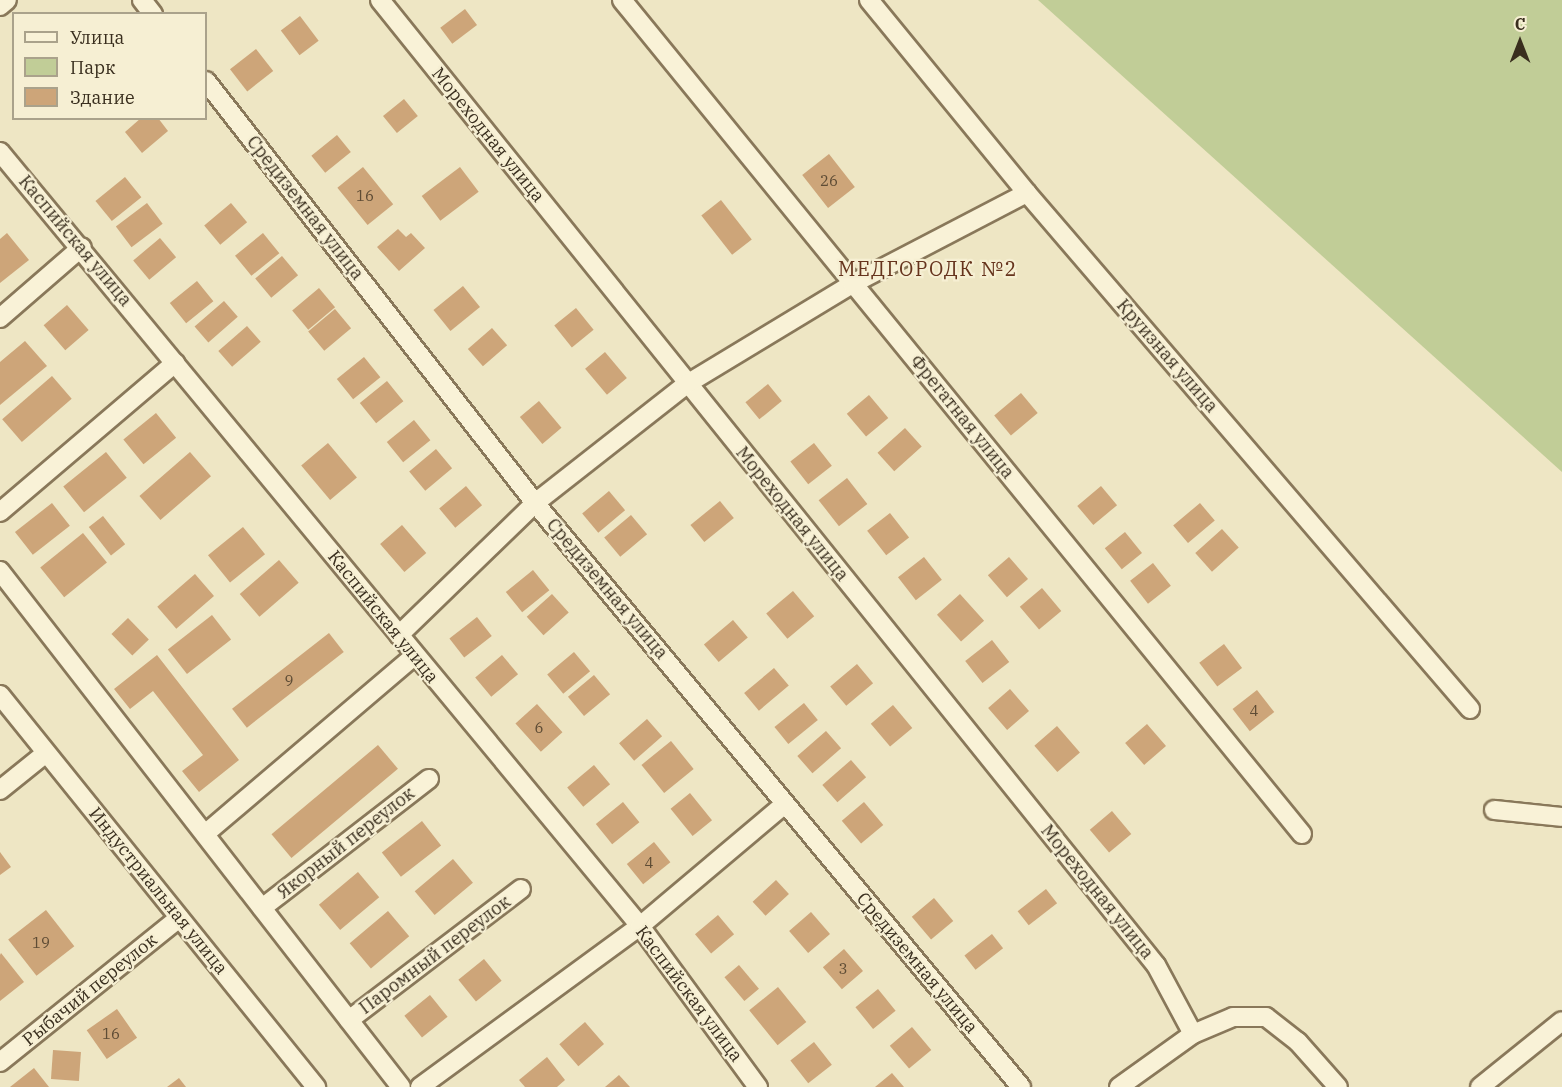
<!DOCTYPE html>
<html>
<head>
<meta charset="utf-8">
<style>
	body { margin:0 }
	#map { position:relative; width:1562px; height:1087px; overflow:hidden; background:#eee6c4; font-family:"IBM Plex Serif",serif }
	div>[style] { position:absolute }
	[style*='--x'] { left:calc(var(--x)*1px); top:calc(var(--y)*1px); width:calc(var(--w)*1px); rotate:calc(var(--a)*1deg) }
	.green>* { inset:0; background:#c1cd97 }
	.building>* { inset:0; background:#cda579; transform-origin:0 0 }
	.roads { filter:drop-shadow(2px 0 #89785a) drop-shadow(-2px 0 #89785a) drop-shadow(0 2px #89785a) drop-shadow(0 -2px #89785a) }
	.minor>* { height:18px; margin:-9px; padding:0 9px; transform-origin:9px; border-radius:9px; background:#f9f2d7 }
	span { translate:-50% -50%; white-space:nowrap; text-align:center; line-height:1.15; -webkit-text-stroke:4.5px #f6efd3; paint-order:stroke }
	.number-label { font-size:15px; color:#5e4c35 }
	.number-label span { -webkit-text-stroke-width:0 }
	.street-label { font-size:18px; color:#392e1e }
	.neighbourhood-label { font-size:20px; color:#66341d; letter-spacing:1.5px }
	.legend { position:absolute; left:12px; top:12px; width:195px; height:108px; box-sizing:border-box; background:#f6efd3; border:2px solid #aaa28b; margin:0; padding:8px 10px; list-style:none; font-size:18px; color:#392e1e }
	.legend li { display:flex; align-items:center; gap:12px; height:30px }
	.legend b { width:30px; border:2px solid #aaa28b }
	.north { position:absolute; left:1490px; top:12px; width:60px; height:60px; -webkit-text-stroke:4px #f6efd3; paint-order:stroke; rotate:0deg; font-size:16px; font-weight:700; line-height:24px; text-align:center; color:#392e1e }
	.north::after { content:''; display:block; margin:auto; width:21px; height:27px; background:#392e1e; clip-path:polygon(50% 0,100% 100%,50% 72%,0 100%) }
</style>
</head>
<body>
<div id="map">
	<div class="green">
		<div style="clip-path:polygon(1038px 0,1562px 0,1562px 472px)"></div>
	</div>
	<div class="building">
		<div style="left:465px;top:9px;width:20px;height:31px;rotate:53deg"></div>
		<div style="left:300px;top:16px;width:31px;height:24px;rotate:53deg"></div>
		<div style="left:256px;top:49px;width:28px;height:33px;rotate:52deg"></div>
		<div style="left:404px;top:99px;width:22px;height:27px;rotate:51deg"></div>
		<div style="clip-path:polygon(141px 118px,158px 118px,168px 131px,142px 153px,125px 132px)"></div>
		<div style="left:337px;top:135px;width:22px;height:33px;rotate:51deg"></div>
		<div style="left:829px;top:154px;width:42px;height:34px;rotate:52deg"></div>
		<div style="left:363px;top:167px;width:48px;height:33px;rotate:51deg"></div>
		<div style="left:460px;top:167px;width:31px;height:48px;rotate:53deg"></div>
		<div style="left:125px;top:177px;width:26px;height:38px;rotate:51deg"></div>
		<div style="left:721px;top:200px;width:50px;height:25px;rotate:52deg"></div>
		<div style="left:147px;top:203px;width:26px;height:39px;rotate:53deg"></div>
		<div style="left:231px;top:203px;width:25px;height:35px;rotate:50deg"></div>
		<div style="clip-path:polygon(398px 229px,406px 237px,411px 233px,425px 248px,399px 271px,377px 247px)"></div>
		<div style="clip-path:polygon(7px 233px,29px 260px,0 283px,0 239px)"></div>
		<div style="left:263px;top:233px;width:26px;height:36px;rotate:51deg"></div>
		<div style="left:160px;top:238px;width:25px;height:35px;rotate:50deg"></div>
		<div style="left:282px;top:256px;width:25px;height:35px;rotate:50deg"></div>
		<div style="left:197px;top:281px;width:26px;height:35px;rotate:51deg"></div>
		<div style="left:463px;top:286px;width:27px;height:38px;rotate:51deg"></div>
		<div style="left:319px;top:288px;width:25px;height:35px;rotate:50deg"></div>
		<div style="left:224px;top:301px;width:21px;height:39px;rotate:49deg"></div>
		<div style="left:67px;top:305px;width:33px;height:31px;rotate:49deg"></div>
		<div style="left:576px;top:308px;width:28px;height:28px;rotate:51deg"></div>
		<div style="left:335px;top:309px;width:25px;height:35px;rotate:50deg"></div>
		<div style="left:247px;top:326px;width:21px;height:38px;rotate:49deg"></div>
		<div style="left:492px;top:328px;width:23px;height:32px;rotate:49deg"></div>
		<div style="clip-path:polygon(25px 341px,47px 366px,0 405px,0 362px)"></div>
		<div style="left:605px;top:352px;width:34px;height:26px;rotate:50deg"></div>
		<div style="left:364px;top:357px;width:26px;height:35px;rotate:51deg"></div>
		<div style="left:52px;top:376px;width:30px;height:66px;rotate:49deg"></div>
		<div style="left:387px;top:381px;width:26px;height:35px;rotate:51deg"></div>
		<div style="left:768px;top:384px;width:22px;height:29px;rotate:51deg"></div>
		<div style="left:1021px;top:393px;width:26px;height:35px;rotate:50deg"></div>
		<div style="left:869px;top:395px;width:30px;height:29px;rotate:50deg"></div>
		<div style="left:539px;top:401px;width:35px;height:25px;rotate:50deg"></div>
		<div style="left:156px;top:413px;width:32px;height:42px;rotate:51deg"></div>
		<div style="left:414px;top:420px;width:26px;height:35px;rotate:51deg"></div>
		<div style="left:905px;top:428px;width:25px;height:37px;rotate:48deg"></div>
		<div style="left:328px;top:443px;width:45px;height:35px;rotate:50deg"></div>
		<div style="left:814px;top:443px;width:29px;height:30px;rotate:52deg"></div>
		<div style="left:436px;top:449px;width:25px;height:35px;rotate:50deg"></div>
		<div style="left:106px;top:452px;width:33px;height:55px;rotate:51deg"></div>
		<div style="left:190px;top:452px;width:32px;height:67px;rotate:49deg"></div>
		<div style="left:847px;top:478px;width:33px;height:36px;rotate:52deg"></div>
		<div style="left:466px;top:486px;width:25px;height:35px;rotate:50deg"></div>
		<div style="left:1101px;top:486px;width:25px;height:31px;rotate:50deg"></div>
		<div style="left:609px;top:491px;width:25px;height:35px;rotate:50deg"></div>
		<div style="left:720px;top:501px;width:22px;height:38px;rotate:51deg"></div>
		<div style="left:52px;top:503px;width:29px;height:47px;rotate:52deg"></div>
		<div style="left:1200px;top:503px;width:23px;height:35px;rotate:50deg"></div>
		<div style="left:890px;top:513px;width:31px;height:29px;rotate:52deg"></div>
		<div style="left:631px;top:515px;width:25px;height:35px;rotate:50deg"></div>
		<div style="left:103px;top:516px;width:36px;height:18px;rotate:52deg"></div>
		<div style="left:402px;top:525px;width:37px;height:29px;rotate:49deg"></div>
		<div style="left:243px;top:527px;width:35px;height:45px;rotate:51deg"></div>
		<div style="left:1222px;top:529px;width:25px;height:36px;rotate:48deg"></div>
		<div style="left:1125px;top:532px;width:27px;height:26px;rotate:51deg"></div>
		<div style="left:83px;top:533px;width:38px;height:55px;rotate:51deg"></div>
		<div style="left:924px;top:557px;width:29px;height:33px;rotate:52deg"></div>
		<div style="left:1009px;top:557px;width:29px;height:28px;rotate:49deg"></div>
		<div style="left:279px;top:560px;width:30px;height:52px;rotate:49deg"></div>
		<div style="left:1153px;top:563px;width:29px;height:29px;rotate:52deg"></div>
		<div style="left:533px;top:570px;width:26px;height:35px;rotate:51deg"></div>
		<div style="left:195px;top:574px;width:29px;height:50px;rotate:49deg"></div>
		<div style="left:1042px;top:588px;width:30px;height:29px;rotate:50deg"></div>
		<div style="left:793px;top:591px;width:33px;height:35px;rotate:50deg"></div>
		<div style="left:552px;top:594px;width:25px;height:34px;rotate:48deg"></div>
		<div style="left:960px;top:594px;width:36px;height:31px;rotate:48deg"></div>
		<div style="left:212px;top:615px;width:31px;height:56px;rotate:52deg"></div>
		<div style="left:477px;top:617px;width:24px;height:35px;rotate:52deg"></div>
		<div style="left:128px;top:618px;width:30px;height:23px;rotate:46deg"></div>
		<div style="left:733px;top:620px;width:23px;height:38px;rotate:50deg"></div>
		<div style="left:329px;top:633px;width:24px;height:123px;rotate:52deg"></div>
		<div style="left:992px;top:640px;width:28px;height:34px;rotate:52deg"></div>
		<div style="left:1224px;top:644px;width:30px;height:31px;rotate:53deg"></div>
		<div style="left:574px;top:652px;width:25px;height:35px;rotate:50deg"></div>
		<div style="clip-path:polygon(157px 655px,239px 760px,199px 792px,182px 771px,203px 755px,153px 691px,130px 709px,114px 689px)"></div>
		<div style="left:502px;top:655px;width:25px;height:35px;rotate:50deg"></div>
		<div style="left:857px;top:664px;width:25px;height:35px;rotate:50deg"></div>
		<div style="left:774px;top:668px;width:23px;height:39px;rotate:50deg"></div>
		<div style="left:594px;top:675px;width:25px;height:34px;rotate:50deg"></div>
		<div style="left:1010px;top:689px;width:29px;height:29px;rotate:49deg"></div>
		<div style="left:1257px;top:690px;width:28px;height:31px;rotate:52deg"></div>
		<div style="left:804px;top:703px;width:22px;height:38px;rotate:51deg"></div>
		<div style="left:537px;top:704px;width:38px;height:29px;rotate:48deg"></div>
		<div style="left:893px;top:705px;width:30px;height:29px;rotate:50deg"></div>
		<div style="left:647px;top:719px;width:23px;height:37px;rotate:49deg"></div>
		<div style="left:1147px;top:724px;width:29px;height:29px;rotate:49deg"></div>
		<div style="left:1057px;top:726px;width:35px;height:30px;rotate:49deg"></div>
		<div style="left:826px;top:731px;width:23px;height:38px;rotate:49deg"></div>
		<div style="left:671px;top:741px;width:36px;height:38px;rotate:51deg"></div>
		<div style="left:378px;top:745px;width:31px;height:139px;rotate:50deg"></div>
		<div style="left:851px;top:760px;width:23px;height:38px;rotate:49deg"></div>
		<div style="left:594px;top:765px;width:25px;height:35px;rotate:50deg"></div>
		<div style="left:690px;top:793px;width:35px;height:25px;rotate:51deg"></div>
		<div style="left:623px;top:802px;width:26px;height:35px;rotate:51deg"></div>
		<div style="left:864px;top:802px;width:30px;height:29px;rotate:50deg"></div>
		<div style="left:1112px;top:811px;width:30px;height:29px;rotate:50deg"></div>
		<div style="left:422px;top:821px;width:31px;height:51px;rotate:52deg"></div>
		<div style="left:654px;top:842px;width:26px;height:35px;rotate:51deg"></div>
		<div style="clip-path:polygon(0 852px,11px 867px,0 875px)"></div>
		<div style="left:453px;top:859px;width:31px;height:50px;rotate:50deg"></div>
		<div style="left:358px;top:872px;width:33px;height:51px;rotate:50deg"></div>
		<div style="left:776px;top:880px;width:19px;height:32px;rotate:47deg"></div>
		<div style="left:1046px;top:889px;width:18px;height:36px;rotate:52deg"></div>
		<div style="left:934px;top:898px;width:30px;height:29px;rotate:50deg"></div>
		<div style="left:46px;top:910px;width:46px;height:48px;rotate:52deg"></div>
		<div style="left:388px;top:911px;width:33px;height:50px;rotate:50deg"></div>
		<div style="left:811px;top:912px;width:29px;height:29px;rotate:49deg"></div>
		<div style="left:718px;top:915px;width:25px;height:30px;rotate:50deg"></div>
		<div style="left:992px;top:934px;width:18px;height:35px;rotate:52deg"></div>
		<div style="left:844px;top:949px;width:29px;height:28px;rotate:49deg"></div>
		<div style="clip-path:polygon(1px 953px,24px 982px,0 1001px,0 955px)"></div>
		<div style="left:484px;top:959px;width:28px;height:33px;rotate:51deg"></div>
		<div style="left:739px;top:965px;width:31px;height:19px;rotate:50deg"></div>
		<div style="left:778px;top:987px;width:45px;height:37px;rotate:51deg"></div>
		<div style="left:878px;top:989px;width:28px;height:29px;rotate:51deg"></div>
		<div style="left:430px;top:995px;width:28px;height:33px;rotate:51deg"></div>
		<div style="left:117px;top:1009px;width:35px;height:37px;rotate:55deg"></div>
		<div style="left:585px;top:1022px;width:29px;height:34px;rotate:49deg"></div>
		<div style="left:912px;top:1027px;width:30px;height:29px;rotate:50deg"></div>
		<div style="left:814px;top:1042px;width:29px;height:30px;rotate:52deg"></div>
		<div style="left:53px;top:1050px;width:28px;height:29px;rotate:4deg"></div>
		<div style="clip-path:polygon(547px 1057px,565px 1080px,557px 1087px,525px 1087px,519px 1080px)"></div>
		<div style="clip-path:polygon(34px 1068px,49px 1087px,10px 1087px)"></div>
		<div style="clip-path:polygon(892px 1073px,904px 1087px,875px 1087px)"></div>
		<div style="clip-path:polygon(619px 1075px,630px 1087px,605px 1087px)"></div>
		<div style="clip-path:polygon(179px 1078px,186px 1087px,167px 1087px)"></div>
	</div>
	<div class="roads">
		<div class="minor">
			<div style="--x:142;--y:0;--w:18;--a:52"></div>
			<div style="--x:380;--y:0;--w:1238;--a:51.2"></div>
			<div style="--x:1156;--y:965;--w:78;--a:61.8"></div>
			<div style="--x:622;--y:0;--w:1076;--a:50.81"></div>
			<div style="--x:869;--y:0;--w:249;--a:50.7"></div>
			<div style="--x:1027;--y:193;--w:680;--a:49.35"></div>
			<div style="--x:0;--y:6;--w:9;--a:-41"></div>
			<div style="--x:206;--y:81;--w:535;--a:52.06"></div>
			<div style="--x:535;--y:503;--w:760;--a:50.23"></div>
			<div style="--x:0;--y:152;--w:1004;--a:50.41"></div>
			<div style="--x:640;--y:926;--w:200;--a:53.8"></div>
			<div style="--x:0;--y:318;--w:108;--a:-40.9"></div>
			<div style="--x:0;--y:512;--w:230;--a:-40.4"></div>
			<div style="--x:0;--y:571;--w:653;--a:52.15"></div>
			<div style="--x:399;--y:635;--w:190;--a:-44.1"></div>
			<div style="--x:535;--y:503;--w:193;--a:-38.1"></div>
			<div style="--x:687;--y:384;--w:193;--a:-31.2"></div>
			<div style="--x:852;--y:284;--w:197;--a:-27.5"></div>
			<div style="--x:0;--y:695;--w:504;--a:51.13"></div>
			<div style="--x:0;--y:790;--w:59;--a:-38.8"></div>
			<div style="--x:1494;--y:810;--w:68;--a:5.9"></div>
			<div style="--x:205;--y:834;--w:275;--a:-40.4"></div>
			<div style="--x:262;--y:908;--w:211;--a:-37.7"></div>
			<div style="--x:349;--y:1020;--w:216;--a:-37.3"></div>
			<div style="--x:0;--y:1062;--w:230;--a:-38.8"></div>
			<div style="--x:420;--y:1087;--w:273;--a:-36.2"></div>
			<div style="--x:640;--y:926;--w:189;--a:-40.1"></div>
			<div style="--x:1119;--y:1087;--w:91;--a:-35.6"></div>
			<div style="--x:1193;--y:1034;--w:43;--a:-23"></div>
			<div style="--x:1233;--y:1017;--w:33;--a:0"></div>
			<div style="--x:1266;--y:1017;--w:41;--a:38"></div>
			<div style="--x:1298;--y:1042;--w:60;--a:48.4"></div>
			<div style="--x:1480;--y:1087;--w:105;--a:-38.8"></div>
		</div>
	</div>
	<div class="number-label">
		<span style="left:829px;top:181px">26</span>
		<span style="left:365px;top:196px">16</span>
		<span style="left:289px;top:681px">9</span>
		<span style="left:1254px;top:711px">4</span>
		<span style="left:539px;top:728px">6</span>
		<span style="left:649px;top:863px">4</span>
		<span style="left:41px;top:943px">19</span>
		<span style="left:843px;top:969px">3</span>
		<span style="left:111px;top:1034px">16</span>
	</div>
	<div class="street-label">
		<span style="left:488px;top:135px;rotate:51deg">Мореходная улица</span>
		<span style="left:305px;top:208px;rotate:52deg">Средиземная улица</span>
		<span style="left:75px;top:241px;rotate:50deg">Каспийская улица</span>
		<span style="left:1167px;top:356px;rotate:49deg">Круизная улица</span>
		<span style="left:962px;top:417px;rotate:51deg">Фрегатная улица</span>
		<span style="left:792px;top:514px;rotate:51deg">Мореходная улица</span>
		<span style="left:607px;top:589px;rotate:50deg">Средиземная улица</span>
		<span style="left:383px;top:617px;rotate:51deg">Каспийская улица</span>
		<span style="left:346px;top:843px;rotate:-38deg">Якорный переулок</span>
		<span style="left:158px;top:891px;rotate:51deg">Индустриальная улица</span>
		<span style="left:1097px;top:892px;rotate:51deg">Мореходная улица</span>
		<span style="left:435px;top:955px;rotate:-37deg">Паромный переулок</span>
		<span style="left:917px;top:963px;rotate:50deg">Средиземная улица</span>
		<span style="left:90px;top:990px;rotate:-39deg">Рыбачий переулок</span>
		<span style="left:689px;top:994px;rotate:53deg">Каспийская улица</span>
	</div>
	<div class="neighbourhood-label">
		<span style="left:928px;top:268px">МЕДГОРОДК №2</span>
	</div>
	<ul class="legend">
	<li><b style="height:8px;background:#f9f2d7"></b>Улица</li>
	<li><b style="height:16px;background:#c1cd97"></b>Парк</li>
	<li><b style="height:16px;background:#cda579"></b>Здание</li>
	</ul>
	<div class="north">С</div>
</div>
</body>
</html>
